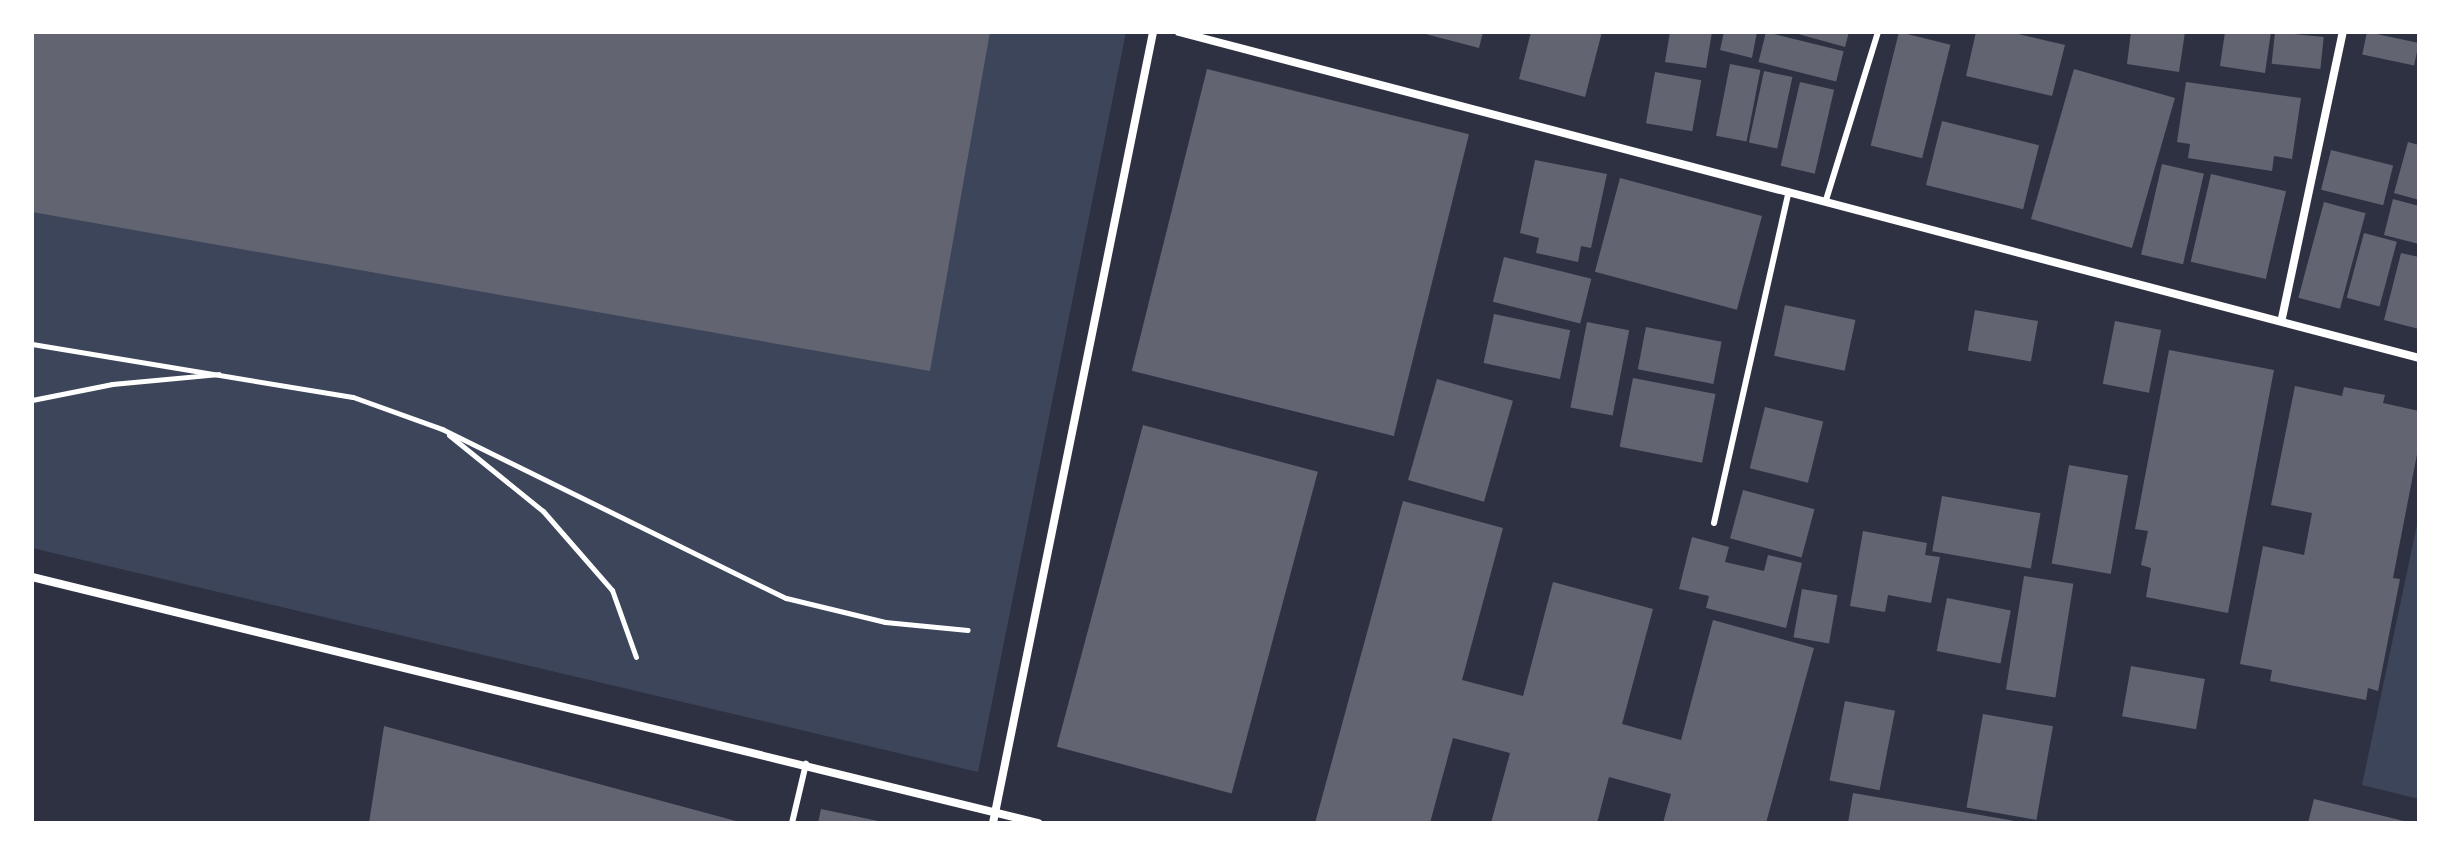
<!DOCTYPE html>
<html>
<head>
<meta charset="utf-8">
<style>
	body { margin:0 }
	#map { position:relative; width:2451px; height:855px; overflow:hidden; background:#2d3142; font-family:Montserrat,sans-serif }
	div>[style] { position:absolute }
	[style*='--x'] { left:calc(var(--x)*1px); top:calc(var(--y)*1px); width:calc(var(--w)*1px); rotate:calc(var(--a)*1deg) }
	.green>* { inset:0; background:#3c4559 }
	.building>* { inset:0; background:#626471; transform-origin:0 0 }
	.path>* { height:5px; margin:-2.5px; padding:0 2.5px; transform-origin:2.5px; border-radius:2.5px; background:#fff }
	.service>* { height:6px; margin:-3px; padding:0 3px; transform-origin:3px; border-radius:3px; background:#fff }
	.minor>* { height:8px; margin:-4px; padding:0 4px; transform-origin:4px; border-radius:4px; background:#fff }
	span { translate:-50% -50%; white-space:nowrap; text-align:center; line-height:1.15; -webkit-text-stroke:6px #fff; paint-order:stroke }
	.frame { position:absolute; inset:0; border:34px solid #fff; pointer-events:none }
</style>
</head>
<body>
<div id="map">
	<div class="green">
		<div style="clip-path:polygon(32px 32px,1126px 32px,978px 772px,32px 548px)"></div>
		<div style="clip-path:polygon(2419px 515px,2419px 799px,2362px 785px)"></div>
	</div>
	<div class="building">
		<div style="clip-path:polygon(32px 32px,990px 32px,930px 371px,32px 212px)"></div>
		<div style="clip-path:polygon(1418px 32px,1483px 32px,1479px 48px)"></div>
		<div style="clip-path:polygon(1531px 32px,1602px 32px,1585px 97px,1519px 79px)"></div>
		<div style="clip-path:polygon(1670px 32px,1712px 32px,1706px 68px,1665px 62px)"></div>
		<div style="clip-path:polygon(1724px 32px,1757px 32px,1752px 58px,1720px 50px)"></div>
		<div style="left:1766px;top:32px;width:80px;height:31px;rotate:14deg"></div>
		<div style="clip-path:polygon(1791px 32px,1849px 32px,1845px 47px)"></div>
		<div style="left:1899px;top:32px;width:53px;height:117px;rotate:14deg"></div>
		<div style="clip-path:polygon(1976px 32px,2010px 32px,2065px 45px,2052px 96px,1966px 76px)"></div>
		<div style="clip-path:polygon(2131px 32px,2185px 32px,2179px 72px,2127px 64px)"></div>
		<div style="clip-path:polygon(2225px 32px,2271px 32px,2265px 73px,2220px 66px)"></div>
		<div style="left:2275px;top:32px;width:49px;height:32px;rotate:6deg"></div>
		<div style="left:2367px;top:32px;width:53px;height:23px;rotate:12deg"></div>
		<div style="left:1730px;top:64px;width:31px;height:73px;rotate:11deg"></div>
		<div style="left:1207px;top:69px;width:270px;height:311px;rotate:14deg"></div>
		<div style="left:2074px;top:69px;width:105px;height:156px;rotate:16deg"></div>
		<div style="left:1764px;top:71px;width:29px;height:73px;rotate:12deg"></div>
		<div style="left:1655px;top:72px;width:47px;height:52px;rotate:10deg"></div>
		<div style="left:1800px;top:82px;width:35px;height:86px;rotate:13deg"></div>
		<div style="clip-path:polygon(2186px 82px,2301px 98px,2292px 159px,2274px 156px,2272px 171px,2188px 158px,2190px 144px,2177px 142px)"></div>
		<div style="left:1942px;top:121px;width:100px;height:66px;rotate:14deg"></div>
		<div style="clip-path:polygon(2408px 142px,2419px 145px,2419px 200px,2394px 193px)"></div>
		<div style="left:2331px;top:150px;width:64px;height:41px;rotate:14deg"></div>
		<div style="clip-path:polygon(1535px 160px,1607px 174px,1591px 248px,1581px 246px,1578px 262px,1536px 253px,1539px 238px,1520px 233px)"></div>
		<div style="left:2162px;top:164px;width:43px;height:93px;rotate:13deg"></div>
		<div style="left:2211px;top:174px;width:77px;height:90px;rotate:13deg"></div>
		<div style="left:1620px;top:178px;width:147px;height:97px;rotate:15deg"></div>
		<div style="clip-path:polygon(2393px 199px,2419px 206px,2419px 244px,2384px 235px)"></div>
		<div style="left:2324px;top:202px;width:43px;height:99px;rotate:15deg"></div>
		<div style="left:2364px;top:233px;width:34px;height:67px;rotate:15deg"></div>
		<div style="clip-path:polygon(2401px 253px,2419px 257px,2419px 329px,2384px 320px)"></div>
		<div style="left:1504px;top:257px;width:90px;height:46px;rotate:14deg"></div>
		<div style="left:1785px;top:305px;width:72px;height:52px;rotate:12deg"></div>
		<div style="left:1975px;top:310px;width:64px;height:41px;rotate:10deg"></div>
		<div style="left:1494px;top:314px;width:78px;height:50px;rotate:12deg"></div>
		<div style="left:2115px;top:321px;width:47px;height:64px;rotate:11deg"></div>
		<div style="left:1587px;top:322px;width:43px;height:87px;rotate:11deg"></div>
		<div style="left:1646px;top:327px;width:77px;height:43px;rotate:11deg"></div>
		<div style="clip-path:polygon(2169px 350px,2274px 370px,2228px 613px,2146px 597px,2151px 568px,2141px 565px,2148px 531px,2135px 529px)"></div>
		<div style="left:1633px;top:378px;width:84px;height:70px;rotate:11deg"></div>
		<div style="left:1437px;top:379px;width:79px;height:105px;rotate:16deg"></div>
		<div style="clip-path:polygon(2295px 386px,2342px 396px,2344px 387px,2385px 395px,2383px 403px,2419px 411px,2419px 444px,2393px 578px,2400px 579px,2378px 691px,2368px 688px,2366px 700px,2270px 681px,2272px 670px,2240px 664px,2263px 546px,2304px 555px,2312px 513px,2271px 505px)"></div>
		<div style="left:1765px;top:407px;width:60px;height:63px;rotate:14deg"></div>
		<div style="left:1143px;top:425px;width:181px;height:333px;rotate:15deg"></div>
		<div style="left:2069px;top:465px;width:60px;height:100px;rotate:10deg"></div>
		<div style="left:1743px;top:490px;width:74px;height:50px;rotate:15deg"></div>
		<div style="left:1942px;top:496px;width:100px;height:56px;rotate:10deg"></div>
		<div style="clip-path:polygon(1403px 501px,1503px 528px,1462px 680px,1523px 696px,1553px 582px,1653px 609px,1622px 724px,1681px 740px,1713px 620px,1814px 648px,1766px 823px,1663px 823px,1671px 794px,1609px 777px,1597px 823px,1491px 823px,1510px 753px,1453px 738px,1430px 823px,1315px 823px)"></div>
		<div style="clip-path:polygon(1863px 531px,1927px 543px,1925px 555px,1940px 557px,1931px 603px,1888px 595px,1885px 612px,1850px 606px)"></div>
		<div style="clip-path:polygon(1692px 537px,1729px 547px,1725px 562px,1764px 571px,1768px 555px,1802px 563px,1786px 628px,1706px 608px,1709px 596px,1679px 589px)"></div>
		<div style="left:2024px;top:576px;width:50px;height:115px;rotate:9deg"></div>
		<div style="left:1802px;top:589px;width:36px;height:49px;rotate:10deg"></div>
		<div style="left:1947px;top:598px;width:65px;height:54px;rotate:11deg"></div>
		<div style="left:2131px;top:666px;width:75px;height:51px;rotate:10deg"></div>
		<div style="left:1845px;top:701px;width:51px;height:81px;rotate:11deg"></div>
		<div style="left:1983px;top:714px;width:71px;height:95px;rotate:10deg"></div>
		<div style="clip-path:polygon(384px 726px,736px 821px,735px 823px,369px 823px)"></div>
		<div style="clip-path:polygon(1853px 793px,2015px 821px,2015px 823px,1848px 823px)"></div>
		<div style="clip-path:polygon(2314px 799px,2408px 822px,2408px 823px,2308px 823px)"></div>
		<div style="clip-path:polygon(821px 809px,883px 822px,883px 823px,818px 823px)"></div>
	</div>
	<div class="path">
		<div style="--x:32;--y:344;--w:325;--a:9.4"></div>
		<div style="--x:353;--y:397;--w:95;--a:19.8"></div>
		<div style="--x:442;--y:429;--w:383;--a:26.2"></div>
		<div style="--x:786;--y:598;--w:102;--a:13.6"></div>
		<div style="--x:885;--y:622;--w:83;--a:5.5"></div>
		<div style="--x:32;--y:400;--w:82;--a:-11.3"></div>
		<div style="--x:112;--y:384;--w:107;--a:-5.3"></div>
		<div style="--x:449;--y:435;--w:121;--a:39"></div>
		<div style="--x:543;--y:511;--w:105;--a:48.9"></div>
		<div style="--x:612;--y:590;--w:71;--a:70.3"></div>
	</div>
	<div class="service">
		<div style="--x:1826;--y:200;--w:176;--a:-72.8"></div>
		<div style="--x:1714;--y:523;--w:340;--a:-77.3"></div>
		<div style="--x:792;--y:823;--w:61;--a:-76.7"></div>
	</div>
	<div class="minor">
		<div style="--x:1179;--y:32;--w:1282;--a:14.73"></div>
		<div style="--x:2282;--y:318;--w:292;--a:-78"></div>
		<div style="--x:32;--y:577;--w:1036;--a:13.74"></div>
		<div style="--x:993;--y:823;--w:807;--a:-78.56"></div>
	</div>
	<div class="frame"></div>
</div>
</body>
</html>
